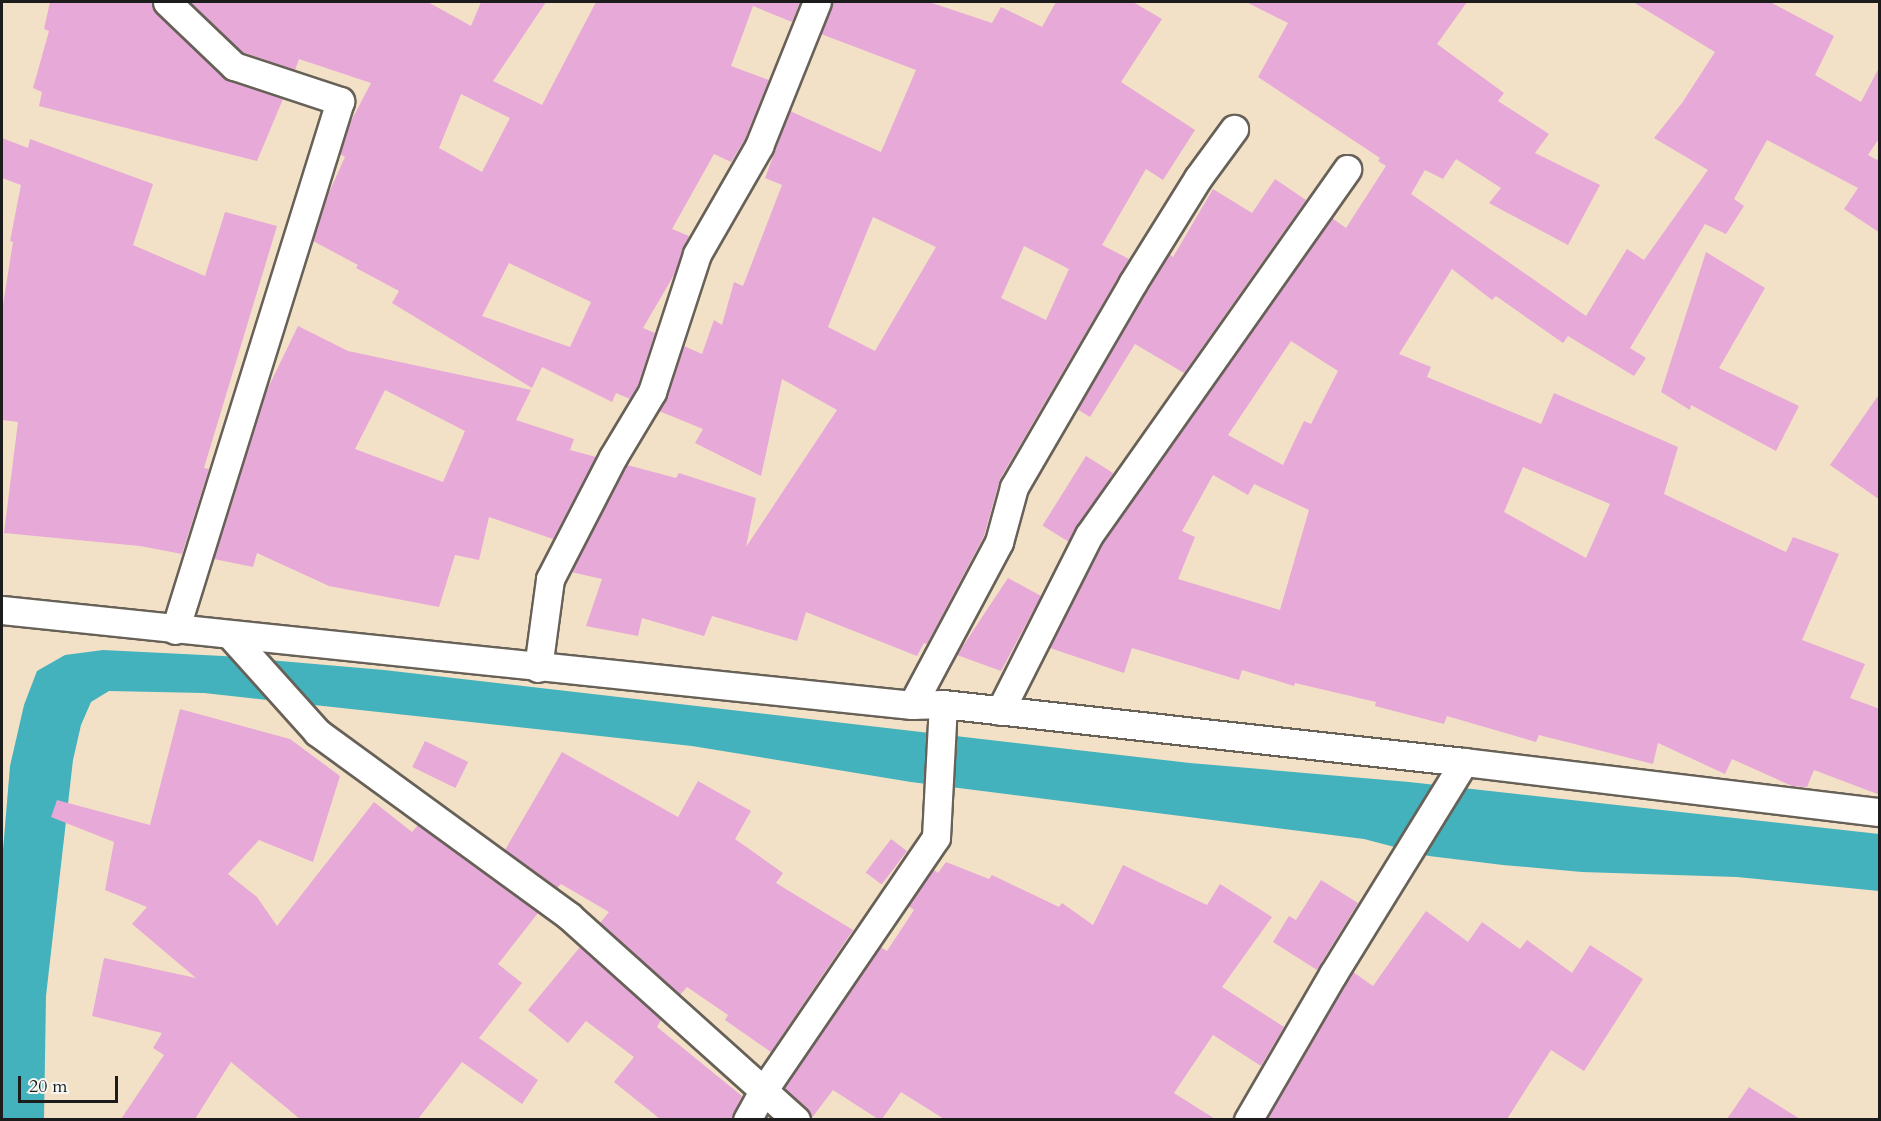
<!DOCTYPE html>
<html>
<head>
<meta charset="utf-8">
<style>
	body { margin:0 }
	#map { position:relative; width:1881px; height:1121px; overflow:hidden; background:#f2e1c6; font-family:Cardo,serif }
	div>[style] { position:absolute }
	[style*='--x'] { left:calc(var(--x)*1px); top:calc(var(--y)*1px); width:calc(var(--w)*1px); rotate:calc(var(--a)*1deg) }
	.water>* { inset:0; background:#43b2bd }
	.building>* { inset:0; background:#e7a9d8; transform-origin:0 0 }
	.roads { filter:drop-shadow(2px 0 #676158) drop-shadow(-2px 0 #676158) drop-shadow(0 2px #676158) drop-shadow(0 -2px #676158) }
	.minor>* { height:27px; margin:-13.5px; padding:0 13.5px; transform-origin:13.5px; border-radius:13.5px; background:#fff }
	span { translate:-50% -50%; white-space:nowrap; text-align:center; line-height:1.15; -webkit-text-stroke:4.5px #f6f6f2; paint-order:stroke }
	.frame { position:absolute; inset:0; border:3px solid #1c1c1c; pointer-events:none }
	.scale { position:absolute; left:18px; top:1076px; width:100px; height:27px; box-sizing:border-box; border:3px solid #1c1c1c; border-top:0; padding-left:8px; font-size:18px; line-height:21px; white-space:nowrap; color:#1c1c1c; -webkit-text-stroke:4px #f6f6f2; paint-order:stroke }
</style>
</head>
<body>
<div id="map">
	<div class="water">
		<div style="clip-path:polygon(103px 650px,223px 656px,384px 670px,1190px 763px,1409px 782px,1879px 834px,1879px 891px,1737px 877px,1582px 872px,1503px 865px,1429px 856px,1364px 839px,911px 782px,692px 746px,204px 693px,109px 691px,91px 702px,81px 725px,73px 760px,46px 996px,44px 1119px,2px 1120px,2px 862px,10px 766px,24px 705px,37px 671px,65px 655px)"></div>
	</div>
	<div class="building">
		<div style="clip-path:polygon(50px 2px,152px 2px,156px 13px,224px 78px,283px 99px,257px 161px,39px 106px,42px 92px,33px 88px,49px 31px,44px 29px)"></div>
		<div style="clip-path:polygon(evenodd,189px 2px,428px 2px,471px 26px,481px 2px,546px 2px,493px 81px,542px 105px,596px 2px,800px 2px,792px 22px,753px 6px,731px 66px,769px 80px,745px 139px,731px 162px,714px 154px,672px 229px,689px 236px,674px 275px,643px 328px,655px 333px,638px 385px,630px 399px,616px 393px,612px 402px,542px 367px,532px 388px,392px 303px,399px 291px,356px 268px,358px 265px,313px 241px,326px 199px,345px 157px,340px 154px,348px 127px,371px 83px,299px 59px,295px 70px,242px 52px,189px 2px,461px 94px,510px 118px,482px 172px,439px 148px,461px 94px,189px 2px,509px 263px,591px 302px,570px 347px,482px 316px,509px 263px)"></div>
		<div style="clip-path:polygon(evenodd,832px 2px,929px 2px,992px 23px,1001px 7px,1042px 27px,1056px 2px,1133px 2px,1162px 19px,1121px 82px,1195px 130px,1163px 180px,1146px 169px,1102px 245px,1129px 259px,1000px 479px,984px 536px,927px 644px,924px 643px,917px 656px,806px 612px,797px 641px,712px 616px,704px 636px,642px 618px,638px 636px,586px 626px,602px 579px,571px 572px,627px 465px,676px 478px,679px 473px,756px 498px,746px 547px,837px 410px,782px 379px,761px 476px,695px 443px,703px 429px,659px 411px,667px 397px,684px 346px,702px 354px,714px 320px,722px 325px,734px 282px,743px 286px,782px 185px,765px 178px,790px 111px,881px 152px,916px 70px,821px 34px,832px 2px,873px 217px,936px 247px,875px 351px,828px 327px,873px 217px,832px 2px,1024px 246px,1069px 269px,1046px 320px,1001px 298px,1024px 246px)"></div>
		<div style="clip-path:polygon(evenodd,1246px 2px,1467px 2px,1437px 44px,1504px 93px,1498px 101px,1549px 134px,1535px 153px,1600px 185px,1568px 245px,1489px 203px,1501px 188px,1456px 159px,1443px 179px,1425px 170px,1411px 194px,1586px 316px,1627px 249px,1644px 260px,1708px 170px,1654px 138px,1682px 103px,1715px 52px,1633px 2px,1770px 2px,1834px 36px,1815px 75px,1861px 102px,1880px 66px,1880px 137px,1868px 155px,1877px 160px,1880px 156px,1880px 233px,1844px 209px,1858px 188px,1767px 140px,1734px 199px,1744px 206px,1726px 234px,1705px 224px,1630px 348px,1646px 358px,1634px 376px,1568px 336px,1563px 343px,1496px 296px,1492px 300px,1452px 269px,1399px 354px,1431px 367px,1427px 377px,1541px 424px,1554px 393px,1678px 447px,1664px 494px,1786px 552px,1793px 537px,1839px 554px,1802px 640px,1865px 664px,1850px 698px,1880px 709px,1880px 795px,1814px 770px,1807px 787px,1792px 786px,1732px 759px,1725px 774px,1658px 743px,1653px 764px,1539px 735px,1536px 742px,1447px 716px,1444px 724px,1375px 706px,1376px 702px,1295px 683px,1294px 686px,1242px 670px,1239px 680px,1132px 648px,1124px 673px,1050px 648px,1103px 543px,1332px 218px,1346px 228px,1386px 166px,1378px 161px,1380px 158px,1258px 77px,1288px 23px,1246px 2px,1291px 341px,1338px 371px,1311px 424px,1304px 421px,1283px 465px,1228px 435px,1291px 341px,1246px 2px,1523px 467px,1610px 504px,1586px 558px,1504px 512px,1523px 467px,1246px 2px,1213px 475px,1248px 495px,1254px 484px,1309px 510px,1280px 610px,1178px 579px,1195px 537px,1182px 531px,1213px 475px)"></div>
		<div style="clip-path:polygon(2px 138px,28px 148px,30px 139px,153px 184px,133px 245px,205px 276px,225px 212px,277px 226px,204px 468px,209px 469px,182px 554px,140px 546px,4px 533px,18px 422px,2px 420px,2px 311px,13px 242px,10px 241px,21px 185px,2px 178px)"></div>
		<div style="clip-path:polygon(1275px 179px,1306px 200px,1184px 373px,1135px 344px,1090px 417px,1077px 409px,1145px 292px,1169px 254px,1173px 257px,1213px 189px,1252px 213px)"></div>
		<div style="clip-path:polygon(1706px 252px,1765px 288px,1719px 368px,1799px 406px,1776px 451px,1691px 405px,1690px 410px,1661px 392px)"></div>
		<div style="clip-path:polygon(evenodd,298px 326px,348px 351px,531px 390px,516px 420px,574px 439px,570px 450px,596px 457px,553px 539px,489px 517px,479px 560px,455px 555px,439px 607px,329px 586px,257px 553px,253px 567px,214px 559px,265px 394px,298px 326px,385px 390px,465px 431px,443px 482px,355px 449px,385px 390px)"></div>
		<div style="clip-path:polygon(1880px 393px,1880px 500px,1830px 465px)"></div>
		<div style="left:1086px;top:456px;width:32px;height:82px;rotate:32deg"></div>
		<div style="clip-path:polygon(1008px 578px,1041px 596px,1001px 671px,957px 655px)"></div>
		<div style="clip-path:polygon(180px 709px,290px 739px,340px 776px,313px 862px,259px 840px,228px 874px,257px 897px,277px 926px,374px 802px,412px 832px,418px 825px,538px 913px,498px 964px,522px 983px,479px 1038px,538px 1080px,522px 1104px,462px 1062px,418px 1119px,300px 1119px,231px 1062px,195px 1119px,121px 1119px,164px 1055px,153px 1048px,162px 1033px,92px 1016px,104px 958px,196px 978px,132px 924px,147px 907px,105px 890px,114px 842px,51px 817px,57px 800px,150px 825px)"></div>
		<div style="left:425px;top:741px;width:48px;height:29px;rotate:26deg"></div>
		<div style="clip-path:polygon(562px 752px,678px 817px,698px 781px,751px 811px,735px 839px,783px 873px,776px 883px,853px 930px,771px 1052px,725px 1020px,728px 1015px,687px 987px,680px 995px,600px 923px,609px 912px,561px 884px,557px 888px,505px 850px)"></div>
		<div style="left:891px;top:839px;width:20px;height:42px;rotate:37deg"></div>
		<div style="clip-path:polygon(946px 862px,989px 879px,992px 875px,1059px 907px,1062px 903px,1093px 925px,1123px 865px,1207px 905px,1220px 884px,1272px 917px,1222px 987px,1284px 1027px,1261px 1066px,1213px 1035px,1174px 1093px,1215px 1119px,944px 1119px,901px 1092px,882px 1119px,878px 1119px,833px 1090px,811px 1119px,807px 1108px,784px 1088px,880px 947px,887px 951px,914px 910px,908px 906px,933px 869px,938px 873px)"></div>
		<div style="clip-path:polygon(1321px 880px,1358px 903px,1317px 970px,1273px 942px,1289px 916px,1296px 920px)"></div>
		<div style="clip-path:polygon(1426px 911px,1468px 942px,1482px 922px,1520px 949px,1527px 940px,1572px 973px,1590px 945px,1643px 979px,1584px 1071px,1551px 1050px,1507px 1119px,1267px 1119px,1353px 972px,1373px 986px)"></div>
		<div style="clip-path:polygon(580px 947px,661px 1020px,657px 1027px,742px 1096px,731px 1119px,660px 1119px,614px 1082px,634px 1057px,586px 1021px,568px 1043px,528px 1010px)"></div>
		<div style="clip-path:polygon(1749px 1087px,1800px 1119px,1727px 1119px)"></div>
	</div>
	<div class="roads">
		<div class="minor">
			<div style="--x:167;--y:2;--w:93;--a:43.7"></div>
			<div style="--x:234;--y:66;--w:112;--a:18.3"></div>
			<div style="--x:340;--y:101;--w:554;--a:107.32"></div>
			<div style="--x:2;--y:610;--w:915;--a:5.96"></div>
			<div style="--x:912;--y:705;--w:31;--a:-2"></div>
			<div style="--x:943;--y:704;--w:524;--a:6.35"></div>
			<div style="--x:1464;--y:762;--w:419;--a:6.9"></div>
			<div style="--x:231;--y:636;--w:129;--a:48.1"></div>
			<div style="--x:317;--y:732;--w:312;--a:36.1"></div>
			<div style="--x:569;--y:916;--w:305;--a:41.9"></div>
			<div style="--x:538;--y:668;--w:90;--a:-82.3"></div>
			<div style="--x:550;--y:579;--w:137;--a:-62.7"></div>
			<div style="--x:613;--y:457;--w:76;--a:-59"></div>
			<div style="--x:652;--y:392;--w:145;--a:-71.9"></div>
			<div style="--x:697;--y:254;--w:125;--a:-60.1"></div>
			<div style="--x:759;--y:146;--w:155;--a:-68.1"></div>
			<div style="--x:912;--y:705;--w:185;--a:-61.9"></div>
			<div style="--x:999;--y:542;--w:57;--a:-74.7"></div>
			<div style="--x:1014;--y:487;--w:235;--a:-59.8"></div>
			<div style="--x:1132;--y:284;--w:125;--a:-58.1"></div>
			<div style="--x:1198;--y:178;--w:61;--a:-53.7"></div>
			<div style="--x:1000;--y:711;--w:197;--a:-63.2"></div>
			<div style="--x:1089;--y:535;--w:448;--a:-54.8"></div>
			<div style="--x:747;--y:1120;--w:33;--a:-61"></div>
			<div style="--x:763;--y:1091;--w:307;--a:-55.7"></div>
			<div style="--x:936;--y:837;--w:133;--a:-87"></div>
			<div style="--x:1248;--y:1120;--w:169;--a:-59.8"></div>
			<div style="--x:1333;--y:974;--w:249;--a:-58.3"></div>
		</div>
	</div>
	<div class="frame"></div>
	<div class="scale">20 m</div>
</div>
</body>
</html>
